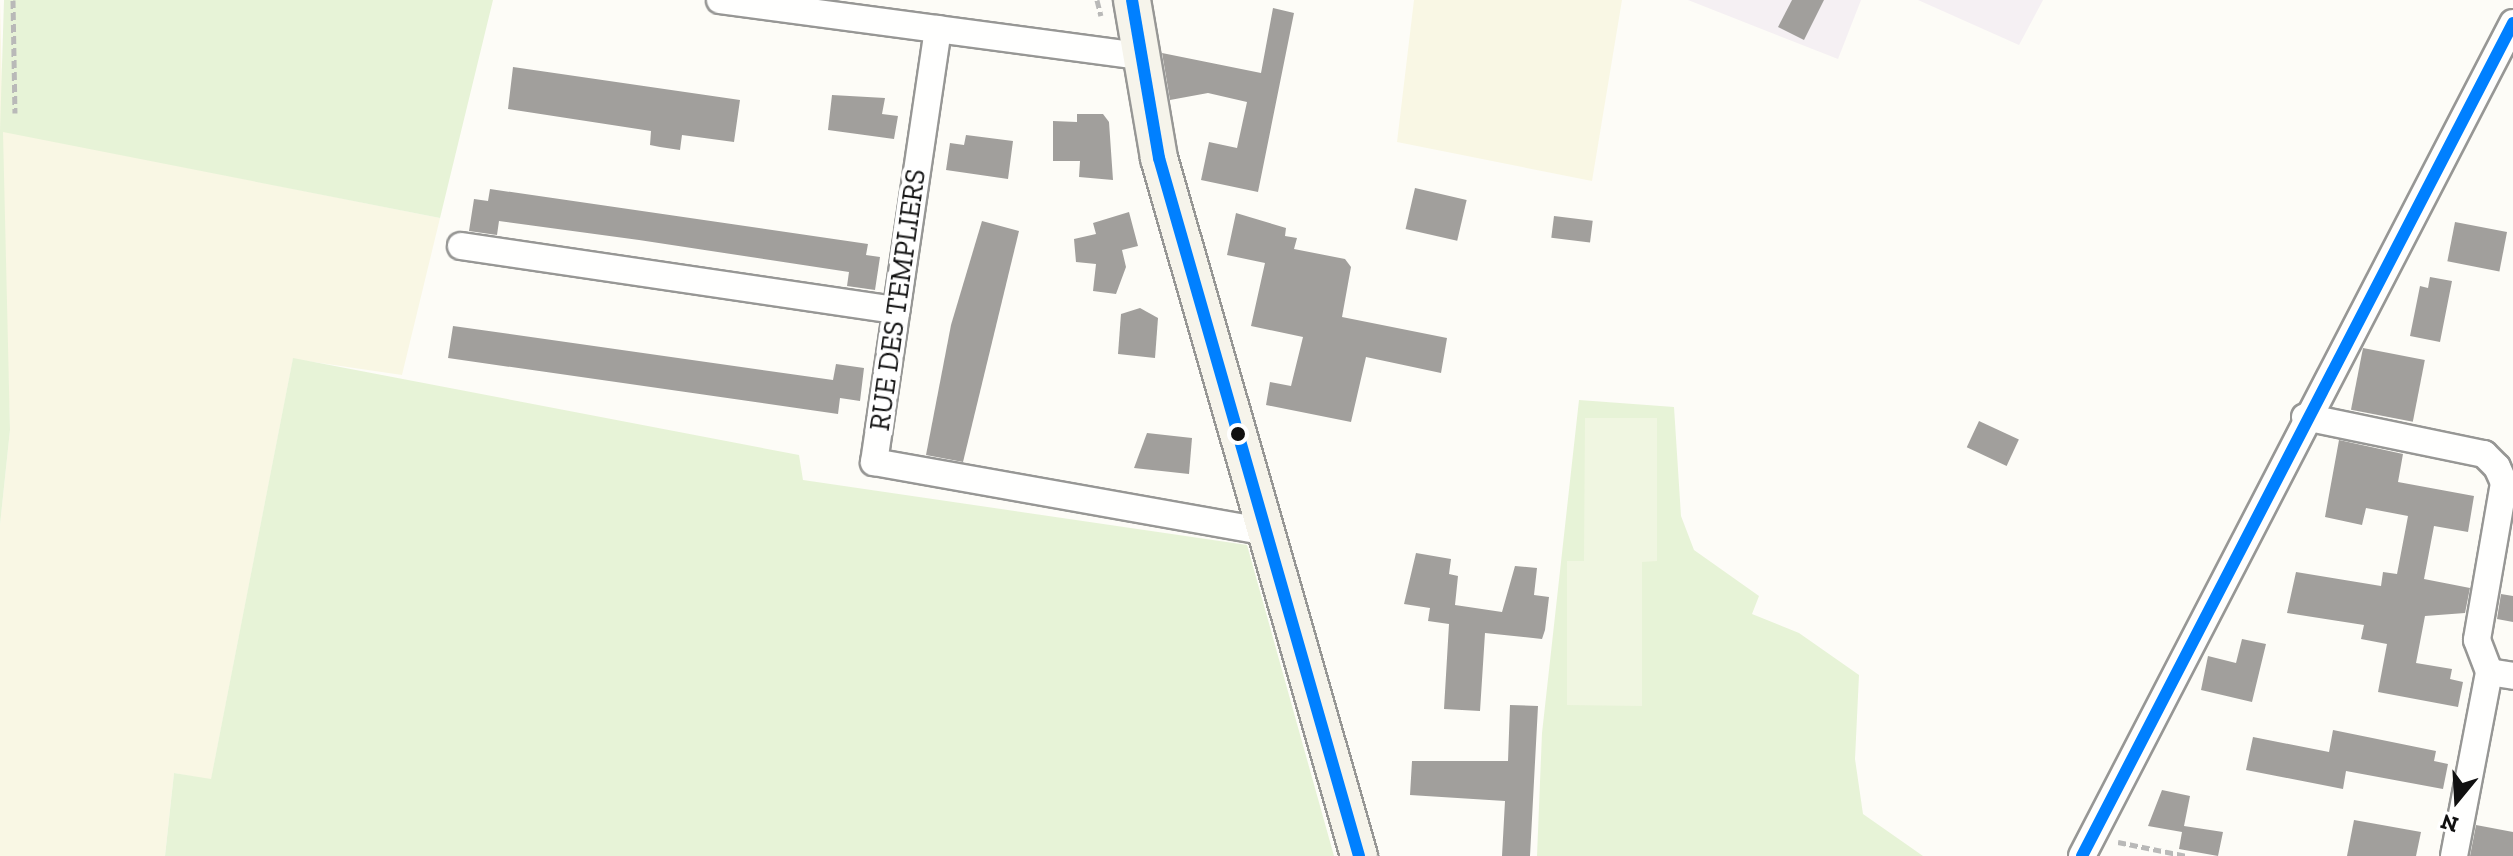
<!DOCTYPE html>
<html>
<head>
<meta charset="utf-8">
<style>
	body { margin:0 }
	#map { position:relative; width:2513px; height:856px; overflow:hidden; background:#fdfcf7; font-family:"Zilla Slab",serif }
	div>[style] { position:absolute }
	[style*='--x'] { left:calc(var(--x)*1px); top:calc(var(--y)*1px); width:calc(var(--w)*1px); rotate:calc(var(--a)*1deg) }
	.industrial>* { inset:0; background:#f5f0f3 }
	.farmland>* { inset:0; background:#f9f7e4 }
	.green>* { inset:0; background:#e7f3d7 }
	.pitch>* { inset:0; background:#f0f6e1 }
	.building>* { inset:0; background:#a19f9c; transform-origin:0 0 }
	.path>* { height:5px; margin-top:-2.5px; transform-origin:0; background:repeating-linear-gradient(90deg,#b9b9b8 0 8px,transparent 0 12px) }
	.roads { filter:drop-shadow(2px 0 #979795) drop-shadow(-2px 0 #979795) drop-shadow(0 2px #979795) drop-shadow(0 -2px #979795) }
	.street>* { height:26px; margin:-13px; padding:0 13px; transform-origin:13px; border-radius:13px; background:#fffffe }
	.secondary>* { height:36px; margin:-18px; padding:0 18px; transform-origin:18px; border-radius:18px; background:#f6f4eb }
	.bus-1>* { height:12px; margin:-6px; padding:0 6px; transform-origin:6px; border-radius:6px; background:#0080ff }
	.dots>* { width:22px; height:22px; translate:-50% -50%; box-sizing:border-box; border:4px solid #fff; border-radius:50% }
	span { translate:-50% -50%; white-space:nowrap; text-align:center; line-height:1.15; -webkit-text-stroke:8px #fff; paint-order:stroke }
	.street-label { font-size:28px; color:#111 }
	.north { position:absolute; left:2417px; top:760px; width:80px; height:80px; -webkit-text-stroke:6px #fff; paint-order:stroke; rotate:198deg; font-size:22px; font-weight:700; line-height:32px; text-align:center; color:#111 }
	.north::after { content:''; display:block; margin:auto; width:28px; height:36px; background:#111; clip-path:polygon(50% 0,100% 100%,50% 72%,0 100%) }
</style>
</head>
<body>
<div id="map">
	<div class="industrial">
		<div style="clip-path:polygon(1688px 0,1861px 0,1838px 59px)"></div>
		<div style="clip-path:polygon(1918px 0,2043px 0,2019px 45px)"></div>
	</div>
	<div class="farmland">
		<div style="clip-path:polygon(0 0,3px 131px,440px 218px,402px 375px,293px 359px,211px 780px,174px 773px,165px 856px,0 856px,0 525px,10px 430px,0 131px)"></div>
		<div style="clip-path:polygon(1414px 0,1622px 0,1592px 181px,1397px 142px)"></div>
	</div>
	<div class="green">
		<div style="clip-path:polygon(4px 0,493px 0,440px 218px,3px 132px,10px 430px,0 525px,0 131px)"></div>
		<div style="clip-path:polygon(293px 358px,799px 455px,803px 480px,1247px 545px,1334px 856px,165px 856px,174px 773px,211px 779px)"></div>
		<div style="clip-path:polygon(1579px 400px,1674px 407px,1681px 516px,1694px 550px,1759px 596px,1752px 614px,1799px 633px,1859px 675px,1855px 759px,1863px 814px,1923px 856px,1537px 856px,1542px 733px)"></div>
	</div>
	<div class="pitch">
		<div style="clip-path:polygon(1585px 418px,1657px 418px,1657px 561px,1642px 562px,1642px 706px,1567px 705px,1567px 561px,1584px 561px)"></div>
	</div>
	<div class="building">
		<div style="clip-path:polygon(1792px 0,1824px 0,1804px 40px,1778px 27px)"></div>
		<div style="clip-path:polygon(1273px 8px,1294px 13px,1258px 192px,1201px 180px,1209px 142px,1237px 148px,1247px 102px,1208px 93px,1170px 100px,1162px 53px,1261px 73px)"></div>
		<div style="clip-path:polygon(513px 67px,740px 100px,734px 142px,682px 135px,680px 150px,660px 147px,650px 145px,651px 131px,508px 109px)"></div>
		<div style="clip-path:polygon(832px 95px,885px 98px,882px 114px,898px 116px,894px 139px,828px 130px)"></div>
		<div style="clip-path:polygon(1077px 114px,1103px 114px,1109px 122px,1113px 180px,1079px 177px,1080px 161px,1053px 161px,1053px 121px,1077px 122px)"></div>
		<div style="clip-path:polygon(966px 135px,1013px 141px,1008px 179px,946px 170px,950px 143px,964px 145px)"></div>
		<div style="left:1415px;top:188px;width:53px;height:42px;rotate:13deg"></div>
		<div style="clip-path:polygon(490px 189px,868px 244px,866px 255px,880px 257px,875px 290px,847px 286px,849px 272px,639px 240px,499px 221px,497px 235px,469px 231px,474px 199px,488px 201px)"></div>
		<div style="clip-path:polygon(1129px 212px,1138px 246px,1122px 250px,1126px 267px,1116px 294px,1093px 291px,1096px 264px,1076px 262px,1074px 239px,1096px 234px,1093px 223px)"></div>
		<div style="clip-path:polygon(1236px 213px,1286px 228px,1285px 236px,1297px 238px,1294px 249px,1345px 259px,1351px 267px,1342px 317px,1447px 338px,1441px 373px,1366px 357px,1351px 422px,1266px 405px,1270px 382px,1291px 386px,1303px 337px,1251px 326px,1265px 263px,1227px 255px)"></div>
		<div style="left:1554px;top:216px;width:39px;height:22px;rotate:7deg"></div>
		<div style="clip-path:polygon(982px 221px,1019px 231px,963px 462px,926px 455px,951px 325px)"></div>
		<div style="left:2455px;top:222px;width:53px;height:40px;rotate:11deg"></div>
		<div style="clip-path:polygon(2430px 277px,2452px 281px,2440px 342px,2410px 336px,2420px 286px,2428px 288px)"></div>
		<div style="clip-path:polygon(1140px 308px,1158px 318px,1155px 358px,1118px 354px,1121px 314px)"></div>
		<div style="clip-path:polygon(453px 326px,833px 380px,836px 364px,864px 368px,860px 401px,840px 398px,838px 414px,448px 358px)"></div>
		<div style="left:2363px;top:348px;width:63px;height:63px;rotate:11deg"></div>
		<div style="left:1979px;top:421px;width:44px;height:29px;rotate:25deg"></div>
		<div style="clip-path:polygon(1147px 433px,1192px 438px,1189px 474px,1134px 468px)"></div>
		<div style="clip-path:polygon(2339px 440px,2403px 454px,2398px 482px,2474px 496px,2468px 532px,2434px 526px,2424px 579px,2470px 588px,2465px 613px,2425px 616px,2416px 663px,2452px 669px,2450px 679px,2463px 682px,2458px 707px,2378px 692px,2387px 644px,2361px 639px,2364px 625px,2287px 613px,2296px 572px,2381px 586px,2383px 572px,2397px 574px,2408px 516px,2366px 508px,2362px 525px,2325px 517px)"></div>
		<div style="clip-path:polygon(1416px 553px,1451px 559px,1449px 574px,1458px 576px,1455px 605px,1502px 612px,1515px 566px,1537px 568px,1534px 595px,1549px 597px,1545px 630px,1542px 639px,1485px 633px,1480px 711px,1444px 709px,1449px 624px,1428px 621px,1430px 608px,1404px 604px)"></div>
		<div style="clip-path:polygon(2501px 594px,2513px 596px,2513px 622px,2497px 619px)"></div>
		<div style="clip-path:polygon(2242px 639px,2266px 644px,2252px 702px,2201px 690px,2208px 656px,2236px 663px)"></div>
		<div style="clip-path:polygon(1510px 705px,1538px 706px,1530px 856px,1502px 856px,1505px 801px,1410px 795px,1412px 761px,1508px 761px)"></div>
		<div style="clip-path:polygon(2333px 730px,2436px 751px,2434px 761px,2448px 764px,2443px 789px,2346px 771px,2343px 789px,2246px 770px,2253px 737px,2329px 752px)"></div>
		<div style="clip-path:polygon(2162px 790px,2190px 796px,2184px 826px,2223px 832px,2218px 856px,2179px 849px,2182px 832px,2148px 826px)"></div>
		<div style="clip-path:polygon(2354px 820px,2421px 832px,2416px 856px,2347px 856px)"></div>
		<div style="clip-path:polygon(2476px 825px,2513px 832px,2513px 856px,2470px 856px)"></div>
	</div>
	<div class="path">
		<div style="--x:13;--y:0;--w:113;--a:89"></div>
		<div style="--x:1097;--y:0;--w:16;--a:76"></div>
		<div style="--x:2118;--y:842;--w:70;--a:11.5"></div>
	</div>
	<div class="roads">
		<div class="street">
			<div style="--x:720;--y:0;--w:426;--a:7.6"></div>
			<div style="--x:938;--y:29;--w:438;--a:98.4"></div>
			<div style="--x:874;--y:462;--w:398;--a:10.1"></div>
			<div style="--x:461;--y:246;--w:440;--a:8.4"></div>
			<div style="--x:2305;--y:417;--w:183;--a:11.7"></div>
			<div style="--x:2484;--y:454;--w:18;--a:45"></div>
			<div style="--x:2497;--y:467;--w:17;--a:66"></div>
			<div style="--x:2504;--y:483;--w:159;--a:99.8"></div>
			<div style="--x:2477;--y:640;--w:34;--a:69"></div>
			<div style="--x:2082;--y:856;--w:938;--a:-62.64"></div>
			<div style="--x:2454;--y:856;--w:187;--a:-79.2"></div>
			<div style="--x:2489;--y:672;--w:24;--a:9"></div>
		</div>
		<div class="secondary">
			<div style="--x:1132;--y:0;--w:160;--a:80.3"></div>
			<div style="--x:1159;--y:158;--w:726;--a:74.01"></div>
		</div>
	</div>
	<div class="bus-1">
		<div style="--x:1132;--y:0;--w:160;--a:80.3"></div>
		<div style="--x:1159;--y:158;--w:726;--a:74.01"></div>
		<div style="--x:2082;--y:856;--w:938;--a:-62.64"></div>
	</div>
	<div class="dots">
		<div style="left:1238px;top:434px;background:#111"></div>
	</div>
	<div class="street-label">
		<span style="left:898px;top:300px;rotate:-82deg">RUE DES TEMPLIERS</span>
	</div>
	<div class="north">N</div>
</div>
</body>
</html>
